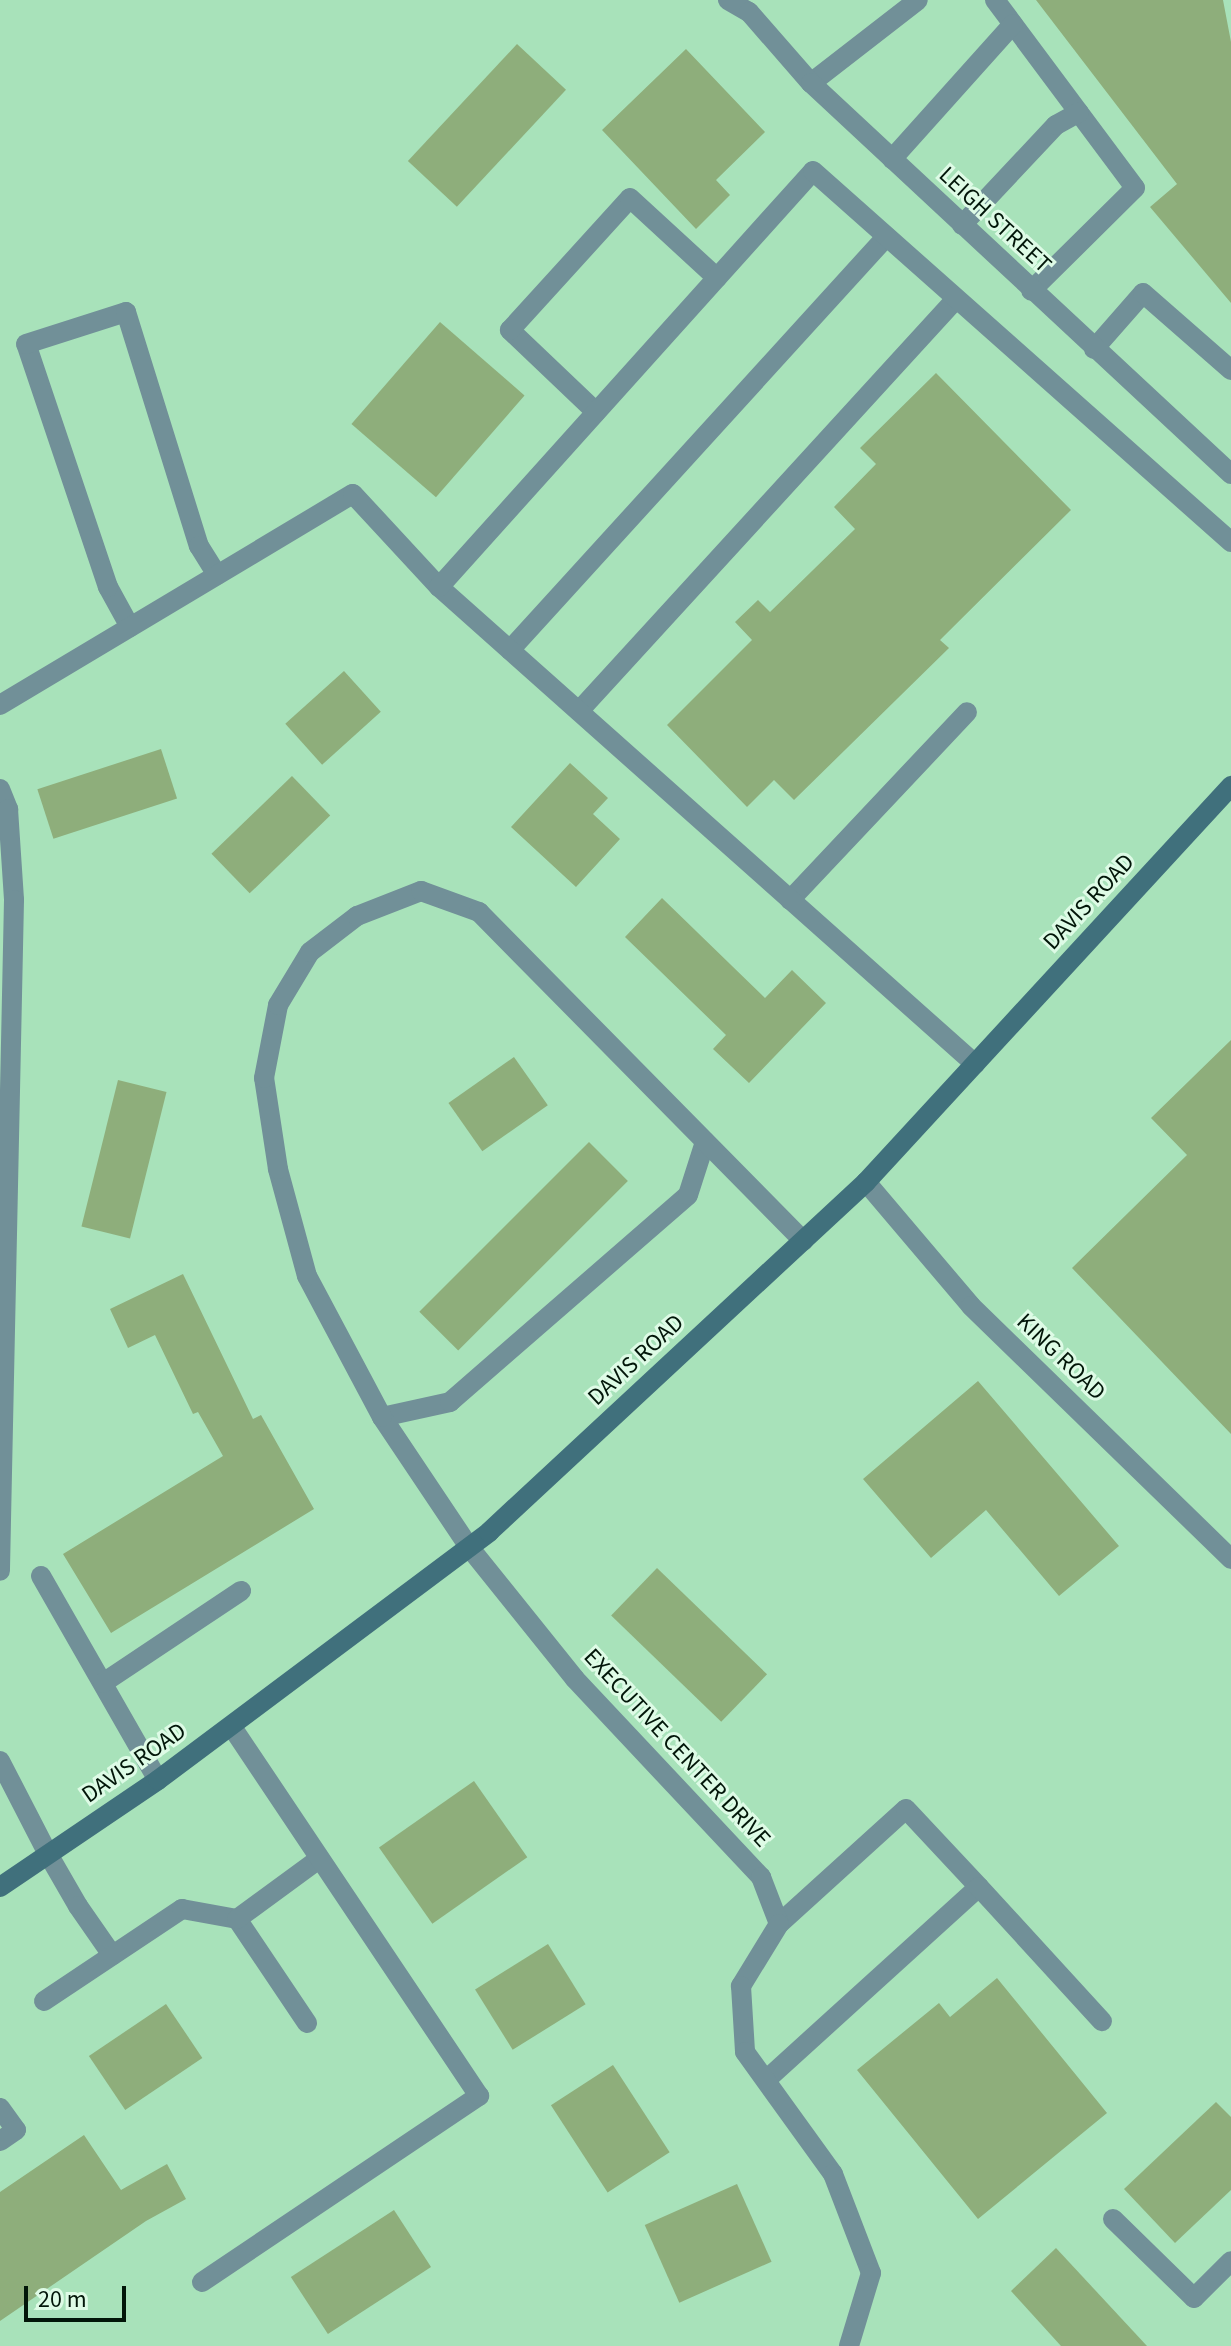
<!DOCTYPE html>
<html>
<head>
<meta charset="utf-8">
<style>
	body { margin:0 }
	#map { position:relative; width:1231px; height:2346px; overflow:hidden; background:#a8e2ba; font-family:"Source Sans 3",sans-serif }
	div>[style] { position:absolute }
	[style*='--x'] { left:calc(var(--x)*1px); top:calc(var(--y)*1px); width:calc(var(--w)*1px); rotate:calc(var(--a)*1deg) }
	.building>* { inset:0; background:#8eae7b; transform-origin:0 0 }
	.service>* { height:20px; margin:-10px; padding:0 10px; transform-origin:10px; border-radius:10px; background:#719098 }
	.minor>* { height:20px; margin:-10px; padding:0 10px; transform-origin:10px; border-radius:10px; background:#719098 }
	.secondary>* { height:20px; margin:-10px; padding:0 10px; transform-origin:10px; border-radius:10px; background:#40707c }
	span { translate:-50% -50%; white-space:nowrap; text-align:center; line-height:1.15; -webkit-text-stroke:6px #defbe6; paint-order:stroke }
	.street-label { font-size:24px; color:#021609 }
	.scale { position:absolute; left:24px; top:2286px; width:102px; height:36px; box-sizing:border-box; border:4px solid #021609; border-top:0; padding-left:10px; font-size:24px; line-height:28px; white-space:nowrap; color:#021609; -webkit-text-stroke:6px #defbe6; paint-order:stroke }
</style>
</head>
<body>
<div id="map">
	<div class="building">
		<div style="clip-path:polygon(1036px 0,1223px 0,1231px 42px,1231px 303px,1150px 207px,1177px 184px)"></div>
		<div style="left:517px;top:44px;width:67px;height:160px;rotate:43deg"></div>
		<div style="clip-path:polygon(686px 49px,765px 132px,716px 180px,730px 195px,696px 229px,602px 130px)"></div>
		<div style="left:440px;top:322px;width:112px;height:135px;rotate:41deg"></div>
		<div style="clip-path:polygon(936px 373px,1071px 510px,940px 640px,949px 648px,794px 800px,774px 780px,747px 807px,667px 725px,752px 640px,735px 622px,758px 600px,770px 612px,855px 529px,834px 507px,876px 464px,860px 448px)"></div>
		<div style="left:344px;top:671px;width:55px;height:79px;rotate:48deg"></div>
		<div style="left:161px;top:749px;width:52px;height:130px;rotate:72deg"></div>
		<div style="clip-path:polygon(570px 763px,608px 798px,593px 814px,620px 839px,576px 887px,511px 827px)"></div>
		<div style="left:292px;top:776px;width:55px;height:112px;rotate:46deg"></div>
		<div style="clip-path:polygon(662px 898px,765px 998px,792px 970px,826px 1003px,749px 1083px,713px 1049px,726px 1035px,625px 937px)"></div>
		<div style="clip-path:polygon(1231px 1040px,1231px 1434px,1072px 1268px,1187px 1155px,1151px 1118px)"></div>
		<div style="left:514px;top:1057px;width:59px;height:80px;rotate:55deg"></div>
		<div style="left:118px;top:1080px;width:50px;height:151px;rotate:14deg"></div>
		<div style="left:589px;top:1142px;width:55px;height:240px;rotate:45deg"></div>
		<div style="clip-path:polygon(183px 1274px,253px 1419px,261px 1415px,314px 1509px,111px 1633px,63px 1554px,223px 1456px,198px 1412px,193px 1414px,155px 1335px,128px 1348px,110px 1309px)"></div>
		<div style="clip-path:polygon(978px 1381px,1119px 1546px,1059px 1596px,986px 1510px,931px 1558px,863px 1479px)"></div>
		<div style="left:657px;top:1568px;width:153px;height:66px;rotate:44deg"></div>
		<div style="left:474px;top:1781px;width:93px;height:116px;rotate:55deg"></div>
		<div style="left:548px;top:1944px;width:71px;height:86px;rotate:58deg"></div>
		<div style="clip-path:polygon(997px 1978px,1107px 2113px,978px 2219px,857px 2070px,939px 2003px,950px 2017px)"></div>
		<div style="left:166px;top:2004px;width:65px;height:93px;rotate:56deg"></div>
		<div style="left:613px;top:2065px;width:104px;height:74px;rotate:57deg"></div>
		<div style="clip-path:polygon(1216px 2102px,1231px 2117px,1231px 2190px,1175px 2243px,1124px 2189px)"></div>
		<div style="clip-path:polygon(84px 2135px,121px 2190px,167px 2164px,186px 2199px,146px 2221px,0 2321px,0 2192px)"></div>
		<div style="left:737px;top:2184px;width:85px;height:101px;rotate:66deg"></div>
		<div style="left:394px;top:2210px;width:68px;height:123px;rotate:57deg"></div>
		<div style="clip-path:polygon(1056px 2248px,1147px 2346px,1061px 2346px,1011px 2291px)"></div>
	</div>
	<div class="service">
		<div style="--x:995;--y:0;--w:234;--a:53.3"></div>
		<div style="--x:1135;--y:188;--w:146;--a:135.3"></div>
		<div style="--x:811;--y:83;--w:135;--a:-37.8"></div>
		<div style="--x:892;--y:159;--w:181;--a:-48.1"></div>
		<div style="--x:962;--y:225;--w:137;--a:-46.8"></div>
		<div style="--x:1056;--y:125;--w:26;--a:-29"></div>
		<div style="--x:1094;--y:349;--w:74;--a:-48.8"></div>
		<div style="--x:1143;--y:293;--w:117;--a:41.2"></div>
		<div style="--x:596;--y:412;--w:119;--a:-136.4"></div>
		<div style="--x:510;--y:330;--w:178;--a:-47.7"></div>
		<div style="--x:630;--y:198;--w:118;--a:42.6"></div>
		<div style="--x:130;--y:627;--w:46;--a:-118.8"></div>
		<div style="--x:108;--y:587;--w:256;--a:-108.6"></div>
		<div style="--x:26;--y:344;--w:105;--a:-17.7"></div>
		<div style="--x:126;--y:312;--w:245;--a:72.7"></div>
		<div style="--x:199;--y:546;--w:34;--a:58"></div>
		<div style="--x:510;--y:650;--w:559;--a:-47.68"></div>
		<div style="--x:0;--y:705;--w:411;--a:-30.9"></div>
		<div style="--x:353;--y:494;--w:127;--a:47.2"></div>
		<div style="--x:579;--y:711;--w:558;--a:-47.54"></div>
		<div style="--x:790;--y:900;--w:258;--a:-46.7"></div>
		<div style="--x:975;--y:1064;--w:718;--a:-138.33"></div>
		<div style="--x:439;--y:587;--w:559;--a:-48.04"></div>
		<div style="--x:813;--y:171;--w:559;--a:41.59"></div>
		<div style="--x:382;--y:1417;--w:70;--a:-12.4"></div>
		<div style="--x:450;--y:1402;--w:315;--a:-41"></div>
		<div style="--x:688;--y:1195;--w:56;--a:-72.2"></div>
		<div style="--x:469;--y:1547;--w:156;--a:-123.8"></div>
		<div style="--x:382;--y:1417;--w:160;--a:-118"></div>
		<div style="--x:307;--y:1276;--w:111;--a:-105.2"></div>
		<div style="--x:278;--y:1169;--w:92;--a:-98.7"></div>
		<div style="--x:264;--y:1078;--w:74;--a:-79.1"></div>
		<div style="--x:278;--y:1005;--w:62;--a:-58.9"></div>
		<div style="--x:310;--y:952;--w:59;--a:-37.5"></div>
		<div style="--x:357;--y:916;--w:69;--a:-21.3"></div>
		<div style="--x:421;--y:891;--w:62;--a:19.9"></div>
		<div style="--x:479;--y:912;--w:462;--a:45.4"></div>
		<div style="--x:41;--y:1576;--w:235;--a:60.2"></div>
		<div style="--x:103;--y:1683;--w:166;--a:-33.7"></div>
		<div style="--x:48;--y:1854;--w:60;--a:60"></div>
		<div style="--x:78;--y:1906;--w:60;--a:55.2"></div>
		<div style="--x:779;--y:1924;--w:171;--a:-42.2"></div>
		<div style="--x:906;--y:1809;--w:107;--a:46.9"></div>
		<div style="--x:44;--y:2001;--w:166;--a:-33.7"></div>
		<div style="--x:182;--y:1909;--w:56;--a:10.3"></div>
		<div style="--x:307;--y:2023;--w:125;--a:-123.9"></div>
		<div style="--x:237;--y:1919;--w:102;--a:-36.2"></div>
		<div style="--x:766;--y:2080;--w:287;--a:-42.2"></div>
		<div style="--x:979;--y:1887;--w:182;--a:47.5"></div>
		<div style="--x:0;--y:2108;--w:27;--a:54"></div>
		<div style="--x:16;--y:2130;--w:19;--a:145"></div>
		<div style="--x:1113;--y:2219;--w:113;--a:44.3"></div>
		<div style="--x:1194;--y:2298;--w:52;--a:-45"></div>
		<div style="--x:202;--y:2282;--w:334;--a:-33.9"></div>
		<div style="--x:479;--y:2096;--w:445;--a:-123.8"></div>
	</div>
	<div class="minor">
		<div style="--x:728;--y:0;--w:24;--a:30"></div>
		<div style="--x:749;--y:12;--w:94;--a:48.9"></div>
		<div style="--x:811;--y:83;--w:574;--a:42.95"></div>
		<div style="--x:0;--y:789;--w:22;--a:68"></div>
		<div style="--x:8;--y:809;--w:91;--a:86.2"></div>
		<div style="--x:14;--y:900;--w:671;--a:91.2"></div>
		<div style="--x:866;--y:1182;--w:162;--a:49.7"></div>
		<div style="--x:971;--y:1306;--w:363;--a:44.2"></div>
		<div style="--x:469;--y:1547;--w:169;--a:51.2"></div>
		<div style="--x:575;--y:1679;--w:272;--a:46.8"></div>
		<div style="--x:761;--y:1877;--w:50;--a:69"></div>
		<div style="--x:779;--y:1924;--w:73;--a:121.5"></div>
		<div style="--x:741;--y:1986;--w:66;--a:86.5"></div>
		<div style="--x:745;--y:2052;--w:150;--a:54.2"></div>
		<div style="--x:833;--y:2174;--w:106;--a:69"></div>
		<div style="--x:871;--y:2273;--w:76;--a:106.8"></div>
		<div style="--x:0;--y:1761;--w:105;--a:62.7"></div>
	</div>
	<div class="secondary">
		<div style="--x:0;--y:1887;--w:191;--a:-34.1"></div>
		<div style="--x:158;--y:1780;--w:414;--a:-36.8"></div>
		<div style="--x:489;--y:1532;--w:514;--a:-42.87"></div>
		<div style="--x:866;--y:1182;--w:539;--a:-47.33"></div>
	</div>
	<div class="street-label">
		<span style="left:995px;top:220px;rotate:43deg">LEIGH STREET</span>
		<span style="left:1089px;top:902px;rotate:-47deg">DAVIS ROAD</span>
		<span style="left:1061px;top:1357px;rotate:44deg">KING ROAD</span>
		<span style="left:636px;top:1360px;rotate:-43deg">DAVIS ROAD</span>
		<span style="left:677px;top:1748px;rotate:47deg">EXECUTIVE CENTER DRIVE</span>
		<span style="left:134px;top:1763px;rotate:-35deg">DAVIS ROAD</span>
	</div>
	<div class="scale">20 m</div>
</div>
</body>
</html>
